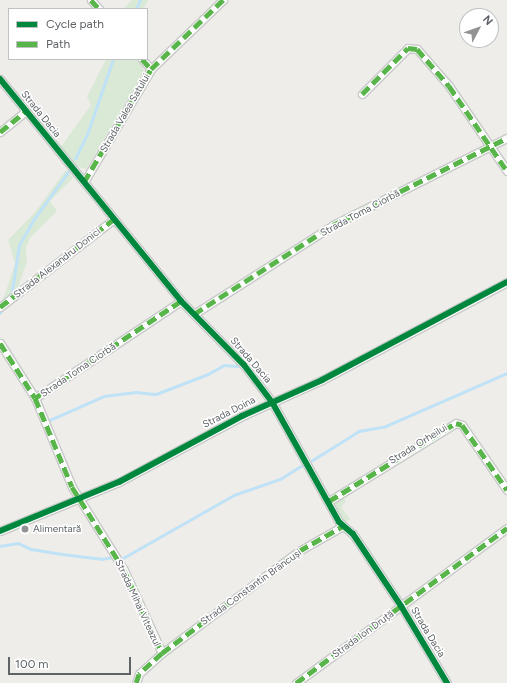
<!DOCTYPE html>
<html>
<head>
<meta charset="utf-8">
<style>
	body { margin:0 }
	#map { position:relative; width:507px; height:683px; overflow:hidden; background:#eeede9; font-family:Figtree,sans-serif }
	div>[style] { position:absolute }
	[style*='--x'] { left:calc(var(--x)*1px); top:calc(var(--y)*1px); width:calc(var(--w)*1px); rotate:calc(var(--a)*1deg) }
	.green>* { inset:0; background:#d9e9d5 }
	.stream>* { height:2.5px; margin:-1.25px; padding:0 1.25px; transform-origin:1.25px; border-radius:1.25px; background:#c0e2f6 }
	.roads { filter:drop-shadow(1px 0 #c8c9c9) drop-shadow(-1px 0 #c8c9c9) drop-shadow(0 1px #c8c9c9) drop-shadow(0 -1px #c8c9c9) }
	.minor>* { height:7px; margin:-3.5px; padding:0 3.5px; transform-origin:3.5px; border-radius:3.5px; background:#fcfcfc }
	.quiet>* { height:5px; margin-top:-2.5px; transform-origin:0; background:repeating-linear-gradient(90deg,#58b549 0 10px,transparent 0 15px) }
	.cycleway>* { height:6px; margin:-3px; padding:0 3px; transform-origin:3px; border-radius:3px; background:#00873e }
	.dots>* { width:11px; height:11px; translate:-50% -50%; box-sizing:border-box; border:2px solid #fff; border-radius:50% }
	span { translate:-50% -50%; white-space:nowrap; text-align:center; line-height:1.15; -webkit-text-stroke:3px #fff; paint-order:stroke }
	.street-label { font-size:10px; color:#5f6367 }
	.poi-label { font-size:10px; color:#5f6367 }
	.left { translate:0 -50%; text-align:left }
	.legend { position:absolute; left:8px; top:8px; width:140px; height:52px; box-sizing:border-box; background:#fff; border:1px solid #bfc1c2; margin:0; padding:5px 7px; list-style:none; font-size:12px; color:#5f6367 }
	.legend li { display:flex; align-items:center; gap:8px; height:20px }
	.legend b { width:20px; border:1px solid #bfc1c2 }
	.north { position:absolute; left:459px; top:8px; width:40px; height:40px; box-sizing:border-box; background:#fff; border:1px solid #bfc1c2; border-radius:50%; rotate:49deg; font-size:11px; font-weight:700; line-height:16px; text-align:center; color:#5f6367 }
	.north::after { content:''; display:block; margin:auto; width:14px; height:18px; background:#919394; clip-path:polygon(50% 0,100% 100%,50% 72%,0 100%) }
	.scale { position:absolute; left:8px; top:657px; width:123px; height:18px; box-sizing:border-box; border:2px solid #5f6367; border-top:0; padding-left:5px; font-size:12px; line-height:14px; white-space:nowrap; color:#5f6367; -webkit-text-stroke:3px #fff; paint-order:stroke }
</style>
</head>
<body>
<div id="map">
	<div class="green">
		<div style="clip-path:polygon(132px 0,148px 0,143px 9px,124px 9px)"></div>
		<div style="clip-path:polygon(106px 59px,139px 59px,144px 72px,86px 169px,75px 166px,60px 148px,91px 105px,87px 97px)"></div>
		<div style="clip-path:polygon(66px 170px,73px 178px,50px 201px,57px 211px,30px 238px,26px 247px,27px 261px,18px 288px,3px 300px,15px 264px,8px 240px,35px 212px)"></div>
		<div style="clip-path:polygon(342px 496px,346px 502px,341px 507px,350px 519px,344px 523px,334px 504px)"></div>
	</div>
	<div class="stream">
		<div style="--x:136;--y:9;--w:10;--a:-66"></div>
		<div style="--x:75;--y:159;--w:30;--a:-64"></div>
		<div style="--x:88;--y:132;--w:77;--a:-71.1"></div>
		<div style="--x:12;--y:291;--w:47;--a:-81.3"></div>
		<div style="--x:19;--y:245;--w:30;--a:-60"></div>
		<div style="--x:34;--y:219;--w:58;--a:-54.1"></div>
		<div style="--x:0;--y:313;--w:2;--a:-63"></div>
		<div style="--x:50;--y:420;--w:59;--a:-24"></div>
		<div style="--x:104;--y:396;--w:32;--a:-7"></div>
		<div style="--x:136;--y:392;--w:20;--a:6"></div>
		<div style="--x:156;--y:394;--w:56;--a:-21"></div>
		<div style="--x:208;--y:374;--w:18;--a:-29"></div>
		<div style="--x:224;--y:365;--w:13;--a:4"></div>
		<div style="--x:311;--y:461;--w:57;--a:-32"></div>
		<div style="--x:359;--y:431;--w:27;--a:-10"></div>
		<div style="--x:386;--y:426;--w:132;--a:-23.7"></div>
		<div style="--x:0;--y:546;--w:18;--a:-9"></div>
		<div style="--x:18;--y:543;--w:14;--a:25"></div>
		<div style="--x:31;--y:549;--w:31;--a:9"></div>
		<div style="--x:62;--y:554;--w:39;--a:7"></div>
		<div style="--x:101;--y:559;--w:12;--a:-9"></div>
		<div style="--x:123;--y:558;--w:128;--a:-29.6"></div>
		<div style="--x:234;--y:495;--w:49;--a:-19.2"></div>
		<div style="--x:280;--y:479;--w:25;--a:-32"></div>
	</div>
	<div class="roads">
		<div class="minor">
			<div style="--x:91;--y:0;--w:12;--a:48"></div>
			<div style="--x:142;--y:59;--w:13;--a:48"></div>
			<div style="--x:0;--y:79;--w:286;--a:50.8"></div>
			<div style="--x:181;--y:301;--w:90;--a:45.5"></div>
			<div style="--x:244;--y:365;--w:46;--a:52.9"></div>
			<div style="--x:272;--y:402;--w:137;--a:60.8"></div>
			<div style="--x:339;--y:522;--w:18;--a:41"></div>
			<div style="--x:353;--y:534;--w:87;--a:56.3"></div>
			<div style="--x:401;--y:606;--w:90;--a:59.1"></div>
			<div style="--x:362;--y:94;--w:65;--a:-45"></div>
			<div style="--x:408;--y:48;--w:9;--a:6"></div>
			<div style="--x:417;--y:49;--w:49;--a:49.1"></div>
			<div style="--x:449;--y:86;--w:103;--a:55.7"></div>
			<div style="--x:0;--y:132;--w:33;--a:-39"></div>
			<div style="--x:84;--y:182;--w:131;--a:-59.3"></div>
			<div style="--x:151;--y:69;--w:100;--a:-43.8"></div>
			<div style="--x:0;--y:307;--w:144;--a:-37.7"></div>
			<div style="--x:194;--y:314;--w:165;--a:-32.6"></div>
			<div style="--x:333;--y:225;--w:195;--a:-26.6"></div>
			<div style="--x:0;--y:343;--w:65;--a:57.5"></div>
			<div style="--x:35;--y:398;--w:96;--a:67.4"></div>
			<div style="--x:72;--y:487;--w:98;--a:57.9"></div>
			<div style="--x:124;--y:570;--w:91;--a:65.4"></div>
			<div style="--x:162;--y:653;--w:31;--a:138"></div>
			<div style="--x:139;--y:674;--w:9;--a:108"></div>
			<div style="--x:35;--y:398;--w:175;--a:-33.6"></div>
			<div style="--x:329;--y:501;--w:149;--a:-31.6"></div>
			<div style="--x:456;--y:423;--w:6;--a:18"></div>
			<div style="--x:462;--y:425;--w:79;--a:55.3"></div>
			<div style="--x:0;--y:531;--w:129;--a:-22.4"></div>
			<div style="--x:119;--y:482;--w:140;--a:-28.2"></div>
			<div style="--x:242;--y:416;--w:88;--a:-24.2"></div>
			<div style="--x:322;--y:380;--w:209;--a:-27.9"></div>
			<div style="--x:162;--y:653;--w:171;--a:-36.7"></div>
			<div style="--x:299;--y:551;--w:51;--a:-29.6"></div>
			<div style="--x:296;--y:683;--w:262;--a:-36.3"></div>
		</div>
	</div>
	<div class="quiet">
		<div style="--x:91;--y:0;--w:12;--a:48"></div>
		<div style="--x:142;--y:59;--w:13;--a:48"></div>
		<div style="--x:362;--y:94;--w:65;--a:-45"></div>
		<div style="--x:408;--y:48;--w:9;--a:6"></div>
		<div style="--x:417;--y:49;--w:49;--a:49.1"></div>
		<div style="--x:449;--y:86;--w:103;--a:55.7"></div>
		<div style="--x:0;--y:132;--w:33;--a:-39"></div>
		<div style="--x:84;--y:182;--w:131;--a:-59.3"></div>
		<div style="--x:151;--y:69;--w:100;--a:-43.8"></div>
		<div style="--x:0;--y:307;--w:144;--a:-37.7"></div>
		<div style="--x:194;--y:314;--w:165;--a:-32.6"></div>
		<div style="--x:333;--y:225;--w:195;--a:-26.6"></div>
		<div style="--x:0;--y:343;--w:65;--a:57.5"></div>
		<div style="--x:35;--y:398;--w:96;--a:67.4"></div>
		<div style="--x:72;--y:487;--w:98;--a:57.9"></div>
		<div style="--x:124;--y:570;--w:91;--a:65.4"></div>
		<div style="--x:162;--y:653;--w:31;--a:138"></div>
		<div style="--x:139;--y:674;--w:9;--a:108"></div>
		<div style="--x:35;--y:398;--w:175;--a:-33.6"></div>
		<div style="--x:329;--y:501;--w:149;--a:-31.6"></div>
		<div style="--x:456;--y:423;--w:6;--a:18"></div>
		<div style="--x:462;--y:425;--w:79;--a:55.3"></div>
		<div style="--x:162;--y:653;--w:171;--a:-36.7"></div>
		<div style="--x:299;--y:551;--w:51;--a:-29.6"></div>
		<div style="--x:296;--y:683;--w:262;--a:-36.3"></div>
	</div>
	<div class="cycleway">
		<div style="--x:0;--y:79;--w:286;--a:50.8"></div>
		<div style="--x:181;--y:301;--w:90;--a:45.5"></div>
		<div style="--x:244;--y:365;--w:46;--a:52.9"></div>
		<div style="--x:272;--y:402;--w:137;--a:60.8"></div>
		<div style="--x:339;--y:522;--w:18;--a:41"></div>
		<div style="--x:353;--y:534;--w:87;--a:56.3"></div>
		<div style="--x:401;--y:606;--w:90;--a:59.1"></div>
		<div style="--x:0;--y:531;--w:129;--a:-22.4"></div>
		<div style="--x:119;--y:482;--w:140;--a:-28.2"></div>
		<div style="--x:242;--y:416;--w:88;--a:-24.2"></div>
		<div style="--x:322;--y:380;--w:209;--a:-27.9"></div>
	</div>
	<div class="dots">
		<div style="left:25px;top:529px;background:#919394"></div>
	</div>
	<div class="street-label">
		<span style="left:125px;top:113px;rotate:-60deg">Strada Valea Satului</span>
		<span style="left:41px;top:114px;rotate:51deg">Strada Dacia</span>
		<span style="left:360px;top:213px;rotate:-28deg">Strada Toma Ciorbă</span>
		<span style="left:57px;top:263px;rotate:-38deg">Strada Alexandru Donici</span>
		<span style="left:251px;top:360px;rotate:49deg">Strada Dacia</span>
		<span style="left:78px;top:370px;rotate:-34deg">Strada Toma Ciorbă</span>
		<span style="left:229px;top:412px;rotate:-27deg">Strada Doina</span>
		<span style="left:418px;top:444px;rotate:-32deg">Strada Orheilui</span>
		<span style="left:251px;top:587px;rotate:-36deg">Strada Constantin Brâncuși</span>
		<span style="left:138px;top:603px;rotate:65deg">Strada Mihai Viteazul</span>
		<span style="left:428px;top:632px;rotate:59deg">Strada Dacia</span>
		<span style="left:363px;top:634px;rotate:-36deg">Strada Ion Druță</span>
	</div>
	<div class="poi-label">
		<span class="left" style="left:33px;top:529px">Alimentară</span>
	</div>
	<ul class="legend">
	<li><b style="height:5px;background:#00873e"></b>Cycle path</li>
	<li><b style="height:5px;background:#58b549"></b>Path</li>
	</ul>
	<div class="north">N</div>
	<div class="scale">100 m</div>
</div>
</body>
</html>
